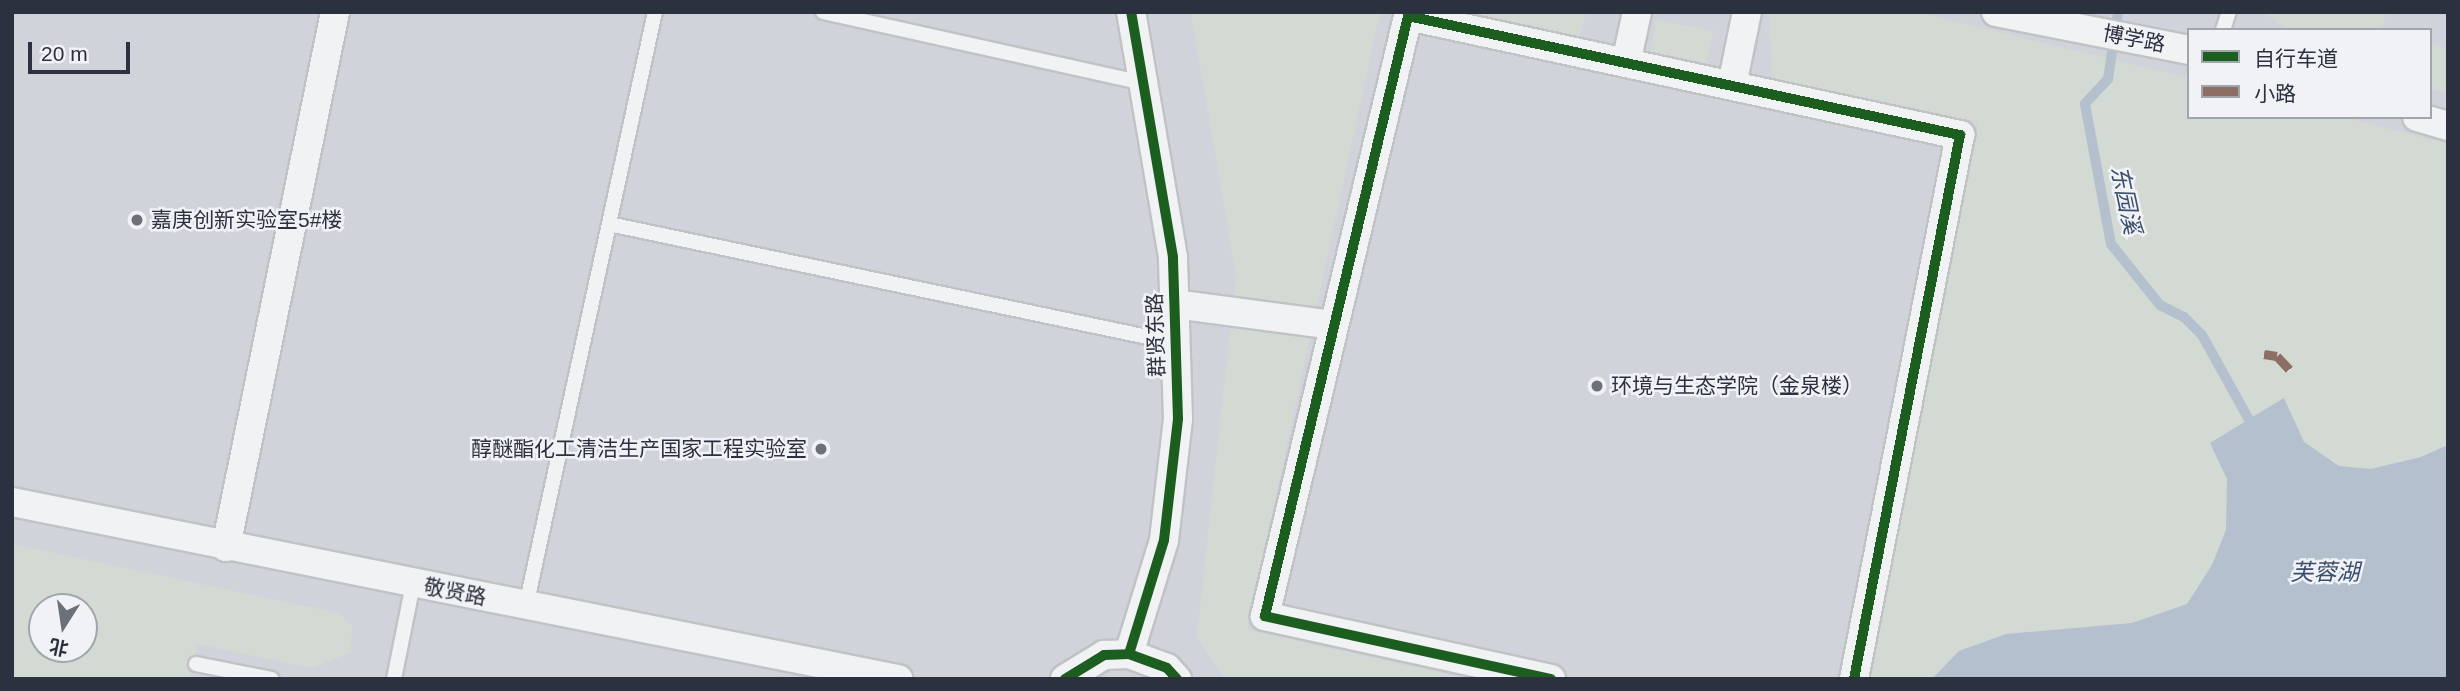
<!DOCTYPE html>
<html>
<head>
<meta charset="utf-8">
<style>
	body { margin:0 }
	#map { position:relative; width:2460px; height:691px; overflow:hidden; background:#e2e4e7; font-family:Arial,"Noto Sans SC",sans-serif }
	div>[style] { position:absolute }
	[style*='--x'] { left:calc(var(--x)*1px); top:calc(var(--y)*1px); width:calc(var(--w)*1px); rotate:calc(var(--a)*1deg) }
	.built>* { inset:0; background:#d1d3da }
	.green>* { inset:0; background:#d3dad3; transform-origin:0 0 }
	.water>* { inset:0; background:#b4c0ce }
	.stream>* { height:10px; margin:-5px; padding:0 5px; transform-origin:5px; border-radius:5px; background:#b4c0ce }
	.roads { filter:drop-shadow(2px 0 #c1c2c5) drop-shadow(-2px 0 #c1c2c5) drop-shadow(0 2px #c1c2c5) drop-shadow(0 -2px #c1c2c5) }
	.service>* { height:14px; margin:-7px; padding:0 7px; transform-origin:7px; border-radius:7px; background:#f1f2f4 }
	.minor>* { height:28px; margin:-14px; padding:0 14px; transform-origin:14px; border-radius:14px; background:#f1f2f4 }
	.quiet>* { height:9px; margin-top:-4.5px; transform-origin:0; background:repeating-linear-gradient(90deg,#8d6e63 0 18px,transparent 0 27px) }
	.cycleway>* { height:10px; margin:-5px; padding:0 5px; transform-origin:5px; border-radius:5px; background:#1b5e20 }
	.dots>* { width:19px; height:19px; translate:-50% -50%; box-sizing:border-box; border:4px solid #f0f2f6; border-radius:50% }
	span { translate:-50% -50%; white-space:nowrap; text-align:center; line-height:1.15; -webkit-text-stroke:5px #f0f2f6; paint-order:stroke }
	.street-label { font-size:21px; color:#2b313e }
	.poi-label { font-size:21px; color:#2b313e }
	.left { translate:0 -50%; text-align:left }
	.right { translate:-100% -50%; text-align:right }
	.water-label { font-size:23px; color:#3a4e6d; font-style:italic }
	.frame { position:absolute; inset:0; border:14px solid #2b313e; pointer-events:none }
	.legend { position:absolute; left:2187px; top:28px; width:245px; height:91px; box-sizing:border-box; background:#f0f2f6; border:2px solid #a1a5ac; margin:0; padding:9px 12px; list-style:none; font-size:21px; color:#2b313e }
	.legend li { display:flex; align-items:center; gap:14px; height:35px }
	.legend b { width:35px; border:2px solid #a1a5ac }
	.north { position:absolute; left:28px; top:593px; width:70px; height:70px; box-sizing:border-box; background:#f0f2f6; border:2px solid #a1a5ac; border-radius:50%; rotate:192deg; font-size:19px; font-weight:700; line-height:28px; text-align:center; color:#2b313e }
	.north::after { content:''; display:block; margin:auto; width:24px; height:32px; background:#6b7079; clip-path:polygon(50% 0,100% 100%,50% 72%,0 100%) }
	.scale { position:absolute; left:28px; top:42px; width:102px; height:32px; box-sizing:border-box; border:4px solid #2b313e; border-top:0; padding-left:9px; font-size:21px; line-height:24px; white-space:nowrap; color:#2b313e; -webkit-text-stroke:5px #f0f2f6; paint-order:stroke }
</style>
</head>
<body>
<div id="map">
	<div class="built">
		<div style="clip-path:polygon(evenodd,12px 12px,2448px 12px,2448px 679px,12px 679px,12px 12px,2189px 30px,2430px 30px,2430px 117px,2189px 117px,2189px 30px,12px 12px,42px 607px,84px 607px,84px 649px,42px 649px,42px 607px)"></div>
	</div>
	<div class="green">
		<div style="clip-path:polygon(1191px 12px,1380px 12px,1247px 630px,1468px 679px,1225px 679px,1197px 636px,1236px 277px)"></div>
		<div style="clip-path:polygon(1428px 12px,1586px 12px,1578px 44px)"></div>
		<div style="clip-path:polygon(1769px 12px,1915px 12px,2189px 78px,2189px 117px,2343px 117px,2448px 144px,2448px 444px,2421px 457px,2372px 469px,2339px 466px,2304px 442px,2284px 397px,2210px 443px,2227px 479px,2226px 530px,2212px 565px,2187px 604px,2133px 623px,2006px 634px,1958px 651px,1931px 679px,1867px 679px,1978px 122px,1772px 84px)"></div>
		<div style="clip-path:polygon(2264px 12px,2387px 12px,2382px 27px,2388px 30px,2288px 30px)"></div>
		<div style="left:1657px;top:20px;width:57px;height:34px;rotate:11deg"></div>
		<div style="clip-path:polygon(2430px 43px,2448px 49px,2448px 93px,2430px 89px)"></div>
		<div style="clip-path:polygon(evenodd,12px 544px,338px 613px,352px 625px,351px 652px,312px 668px,197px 644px,189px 679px,12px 679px,12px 544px,42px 607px,84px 607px,84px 649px,42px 649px,42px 607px)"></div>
	</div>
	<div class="water">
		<div style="clip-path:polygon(2284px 398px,2304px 442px,2339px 466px,2371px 469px,2421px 457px,2448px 445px,2448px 679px,1932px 679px,1959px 651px,2006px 634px,2132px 623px,2187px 604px,2212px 565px,2226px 530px,2227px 479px,2210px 443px)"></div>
	</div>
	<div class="stream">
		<div style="--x:2118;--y:12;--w:68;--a:98.5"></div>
		<div style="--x:2108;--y:79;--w:34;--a:133"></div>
		<div style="--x:2085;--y:104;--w:142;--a:79.5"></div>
		<div style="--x:2111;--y:244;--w:78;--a:51.2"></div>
		<div style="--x:2160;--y:305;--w:27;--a:27"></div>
		<div style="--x:2184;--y:317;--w:25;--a:45"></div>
		<div style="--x:2202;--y:335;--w:107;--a:61"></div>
	</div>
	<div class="roads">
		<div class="service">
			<div style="--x:823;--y:12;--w:328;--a:12.5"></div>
			<div style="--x:2223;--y:30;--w:19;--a:-72"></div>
			<div style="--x:609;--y:224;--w:579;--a:11.85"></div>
			<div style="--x:526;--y:606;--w:608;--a:-77.75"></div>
			<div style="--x:196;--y:664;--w:77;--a:11.2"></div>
			<div style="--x:394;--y:679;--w:97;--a:-78.7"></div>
		</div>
		<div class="minor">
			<div style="--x:1996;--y:12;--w:197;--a:11.1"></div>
			<div style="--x:1626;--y:63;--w:52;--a:-77.8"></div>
			<div style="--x:1732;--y:85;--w:75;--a:-78.4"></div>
			<div style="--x:2417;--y:117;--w:32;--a:16"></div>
			<div style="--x:1174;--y:304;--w:161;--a:7.5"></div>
			<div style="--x:12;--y:502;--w:904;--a:11.3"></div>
			<div style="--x:226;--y:547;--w:546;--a:-78.48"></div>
			<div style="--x:1129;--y:654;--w:119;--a:-72.9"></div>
			<div style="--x:1164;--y:540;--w:122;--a:-83.4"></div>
			<div style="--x:1178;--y:419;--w:162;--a:-91.8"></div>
			<div style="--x:1173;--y:257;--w:249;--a:-99.7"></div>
			<div style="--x:1065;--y:679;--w:46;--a:-31.6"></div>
			<div style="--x:1104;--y:655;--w:25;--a:-2"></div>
			<div style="--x:1129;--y:654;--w:40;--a:20.2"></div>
			<div style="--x:1167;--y:668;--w:15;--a:48"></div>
			<div style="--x:1551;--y:679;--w:293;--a:-167.6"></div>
			<div style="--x:1265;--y:616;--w:617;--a:-76.59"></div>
			<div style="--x:1408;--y:16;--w:565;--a:12.17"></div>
			<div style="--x:1960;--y:135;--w:554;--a:101.03"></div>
		</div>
	</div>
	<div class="quiet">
		<div style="--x:2264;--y:354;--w:13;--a:9"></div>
		<div style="--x:2277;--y:356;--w:19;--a:47"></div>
	</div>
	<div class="cycleway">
		<div style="--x:1129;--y:654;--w:119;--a:-72.9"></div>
		<div style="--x:1164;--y:540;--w:122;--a:-83.4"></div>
		<div style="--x:1178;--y:419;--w:162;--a:-91.8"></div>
		<div style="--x:1173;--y:257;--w:249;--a:-99.7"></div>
		<div style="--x:1065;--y:679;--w:46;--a:-31.6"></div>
		<div style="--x:1104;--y:655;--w:25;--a:-2"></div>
		<div style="--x:1129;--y:654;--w:40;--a:20.2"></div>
		<div style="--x:1167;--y:668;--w:15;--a:48"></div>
		<div style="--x:1551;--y:679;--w:293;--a:-167.6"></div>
		<div style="--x:1265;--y:616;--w:617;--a:-76.59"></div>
		<div style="--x:1408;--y:16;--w:565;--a:12.17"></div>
		<div style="--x:1960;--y:135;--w:554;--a:101.03"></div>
	</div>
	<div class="dots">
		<div style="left:137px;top:220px;background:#6b7079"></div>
		<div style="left:1597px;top:386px;background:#6b7079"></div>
		<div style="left:821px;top:449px;background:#6b7079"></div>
	</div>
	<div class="street-label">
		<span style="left:2134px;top:39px;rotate:11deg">博学路</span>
		<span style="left:1156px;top:335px;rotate:-92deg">群贤东路</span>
		<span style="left:455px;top:592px;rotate:11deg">敬贤路</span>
	</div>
	<div class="poi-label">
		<span class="left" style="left:151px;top:220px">嘉庚创新实验室5#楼</span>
		<span class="left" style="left:1611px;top:386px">环境与生态学院（金泉楼）</span>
		<span class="right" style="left:807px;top:449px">醇醚酯化工清洁生产国家工程实验室</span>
	</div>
	<div class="water-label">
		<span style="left:2126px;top:200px;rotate:78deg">东园溪</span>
		<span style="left:2325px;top:572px">芙蓉湖</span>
	</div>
	<div class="frame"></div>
	<ul class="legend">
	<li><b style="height:9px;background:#1b5e20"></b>自行车道</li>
	<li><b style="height:9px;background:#8d6e63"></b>小路</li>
	</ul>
	<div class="north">北</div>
	<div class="scale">20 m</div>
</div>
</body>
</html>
